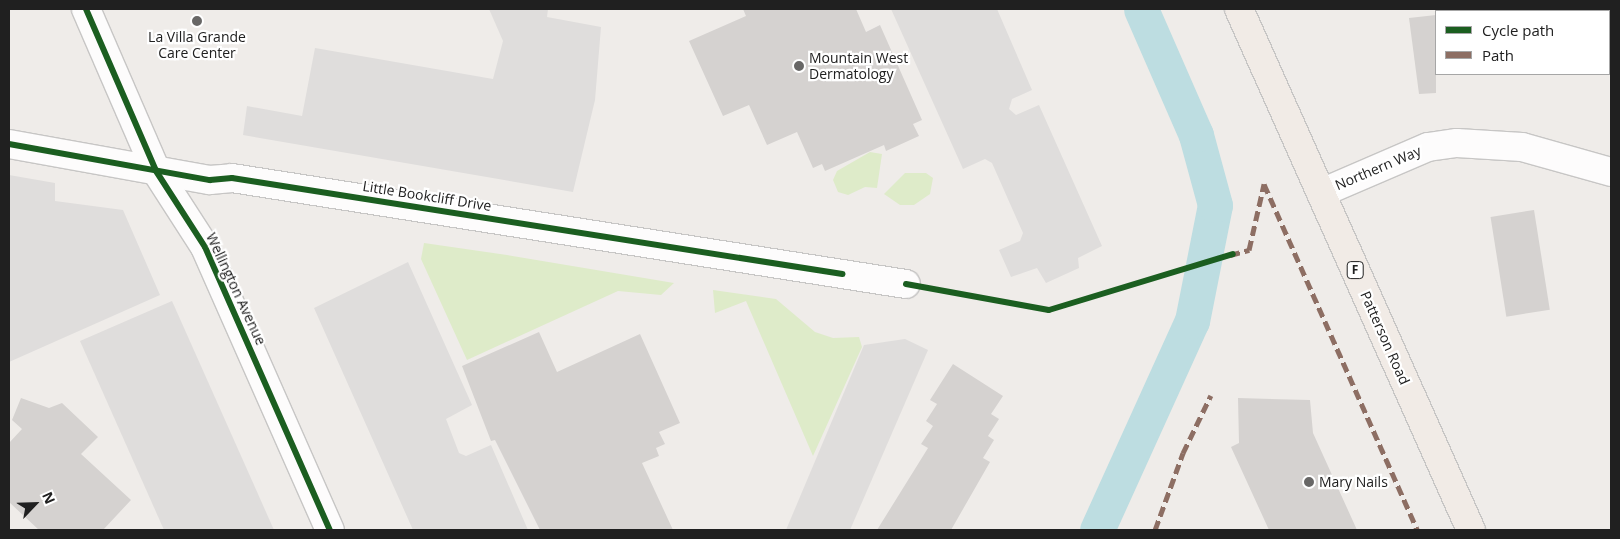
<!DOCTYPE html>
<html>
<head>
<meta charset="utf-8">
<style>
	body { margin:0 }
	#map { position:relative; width:1620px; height:539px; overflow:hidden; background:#efece9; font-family:"Open Sans",sans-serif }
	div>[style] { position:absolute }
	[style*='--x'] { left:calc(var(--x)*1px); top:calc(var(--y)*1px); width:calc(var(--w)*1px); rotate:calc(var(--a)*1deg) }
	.grass>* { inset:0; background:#deebc9 }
	.parking>* { inset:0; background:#dfdddc }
	.canal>* { height:35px; margin:-17.5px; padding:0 17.5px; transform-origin:17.5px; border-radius:17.5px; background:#bddde1 }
	.building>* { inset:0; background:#d5d2d0; transform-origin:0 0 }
	.roads { filter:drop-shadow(1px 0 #c7c6c5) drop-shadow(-1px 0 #c7c6c5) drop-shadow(0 1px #c7c6c5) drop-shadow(0 -1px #c7c6c5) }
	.minor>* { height:28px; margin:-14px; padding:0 14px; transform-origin:14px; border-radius:14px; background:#fdfcfc }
	.primary>* { height:28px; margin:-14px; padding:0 14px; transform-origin:14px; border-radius:14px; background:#f1ebe6 }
	.quiet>* { height:5px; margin-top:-2.5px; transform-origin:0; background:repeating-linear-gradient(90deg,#8d6e63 0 10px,transparent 0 15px) }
	.cycleway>* { height:6px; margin:-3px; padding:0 3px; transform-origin:3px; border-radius:3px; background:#1b5e20 }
	.dots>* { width:14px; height:14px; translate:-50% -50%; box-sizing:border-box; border:2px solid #fff; border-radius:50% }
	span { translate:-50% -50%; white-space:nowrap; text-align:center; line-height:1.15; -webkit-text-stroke:4.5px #fff; paint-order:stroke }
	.shield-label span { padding:1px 4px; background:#fff; border:1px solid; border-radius:4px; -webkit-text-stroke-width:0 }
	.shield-label { font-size:12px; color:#202020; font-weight:700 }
	.poi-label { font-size:14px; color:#202020 }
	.left { translate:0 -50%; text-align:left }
	.street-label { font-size:14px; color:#202020 }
	.frame { position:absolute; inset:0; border:10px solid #202020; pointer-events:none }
	.legend { position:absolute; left:1435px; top:10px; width:175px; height:65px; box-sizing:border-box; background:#fff; border:1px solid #a6a6a6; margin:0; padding:6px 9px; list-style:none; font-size:15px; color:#202020 }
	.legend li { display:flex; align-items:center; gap:10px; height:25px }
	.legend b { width:25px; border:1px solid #a6a6a6 }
	.north { position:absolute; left:10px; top:479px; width:50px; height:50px; -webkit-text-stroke:4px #fff; paint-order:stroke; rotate:66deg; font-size:14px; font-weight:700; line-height:20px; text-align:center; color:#202020 }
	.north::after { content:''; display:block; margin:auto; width:18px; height:22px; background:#202020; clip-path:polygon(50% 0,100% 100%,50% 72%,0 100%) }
</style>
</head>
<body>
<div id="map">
	<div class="grass">
		<div style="clip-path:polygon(870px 152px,882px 154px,877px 188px,865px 187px,848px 195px,838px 192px,833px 180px,837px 171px)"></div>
		<div style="clip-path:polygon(905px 173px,926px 173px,933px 178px,930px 194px,914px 205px,900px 205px,884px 194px)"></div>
		<div style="clip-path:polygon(424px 243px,507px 255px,674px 283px,661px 295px,618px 291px,467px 360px,421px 259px)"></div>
		<div style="clip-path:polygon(713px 290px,776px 299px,815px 332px,833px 338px,859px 337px,862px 347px,813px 456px,746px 301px,715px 313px)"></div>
	</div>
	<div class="parking">
		<div style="clip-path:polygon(489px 9px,548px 9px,547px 17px,601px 27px,595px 100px,573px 192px,243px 135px,247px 106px,302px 116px,315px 48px,493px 79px,503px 41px)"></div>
		<div style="clip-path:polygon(891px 9px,997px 9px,1032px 90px,1012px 99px,1009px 109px,1016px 115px,1039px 105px,1102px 246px,1078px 258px,1079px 268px,1046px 283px,1037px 268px,1011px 277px,999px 250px,1020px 241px,1023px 233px,992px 163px,985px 159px,963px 169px)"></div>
		<div style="clip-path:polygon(9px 175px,55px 183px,55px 201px,123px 210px,160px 295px,9px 362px)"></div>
		<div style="clip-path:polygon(408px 262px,472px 405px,446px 419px,459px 453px,466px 456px,491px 445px,528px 530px,413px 530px,314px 308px)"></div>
		<div style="clip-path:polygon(172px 301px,274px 530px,164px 530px,80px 341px)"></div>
		<div style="clip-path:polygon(905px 339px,928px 350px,850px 530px,786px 530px,864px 345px)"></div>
	</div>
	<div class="canal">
		<div style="--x:1097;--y:530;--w:230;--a:-65.6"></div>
		<div style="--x:1192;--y:321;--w:118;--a:-78.8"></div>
		<div style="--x:1215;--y:205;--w:73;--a:-105.2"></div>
		<div style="--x:1196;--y:135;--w:137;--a:-113.6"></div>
	</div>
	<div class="building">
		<div style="clip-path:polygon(743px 9px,856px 9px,866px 32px,880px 25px,922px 120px,913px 124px,919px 136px,886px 151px,884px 145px,825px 171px,822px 164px,813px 168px,797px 132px,767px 145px,749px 105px,723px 116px,689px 41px,746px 16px)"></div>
		<div style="clip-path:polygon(1436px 15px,1436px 93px,1419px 94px,1409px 18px)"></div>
		<div style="left:1534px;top:210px;width:101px;height:44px;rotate:81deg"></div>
		<div style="clip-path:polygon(539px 332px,557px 372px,640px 334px,680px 423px,659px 432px,665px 444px,656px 448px,659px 456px,642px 463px,673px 530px,540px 530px,495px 440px,491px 441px,462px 366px)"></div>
		<div style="clip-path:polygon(953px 364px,1003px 396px,991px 414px,999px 419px,988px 436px,994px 440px,983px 458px,990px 462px,951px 530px,877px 530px,928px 448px,921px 444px,933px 426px,926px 421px,937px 404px,930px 400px)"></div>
		<div style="clip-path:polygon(21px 398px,49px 408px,62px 403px,98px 437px,81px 454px,131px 500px,103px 530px,39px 530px,9px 502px,9px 443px,22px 429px,12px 420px)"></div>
		<div style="clip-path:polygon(1238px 398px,1310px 400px,1313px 433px,1357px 530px,1269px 530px,1231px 447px,1239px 443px)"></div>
	</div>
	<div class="roads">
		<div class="minor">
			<div style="--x:86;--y:9;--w:176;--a:66.6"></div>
			<div style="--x:156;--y:171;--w:90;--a:57.2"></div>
			<div style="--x:205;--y:247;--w:309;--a:66.2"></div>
			<div style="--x:9;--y:144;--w:204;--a:10.2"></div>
			<div style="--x:210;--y:180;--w:22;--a:-5"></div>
			<div style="--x:232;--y:178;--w:682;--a:8.94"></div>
			<div style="--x:1321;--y:193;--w:116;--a:-23.3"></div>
			<div style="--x:1428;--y:147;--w:29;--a:-8"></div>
			<div style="--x:1457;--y:143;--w:65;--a:3.5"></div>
			<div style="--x:1522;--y:147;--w:92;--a:15.7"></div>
		</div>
		<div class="primary">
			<div style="--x:1239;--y:9;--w:570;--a:66"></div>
		</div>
	</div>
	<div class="quiet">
		<div style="--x:1264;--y:184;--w:378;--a:66.1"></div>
		<div style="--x:1230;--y:255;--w:20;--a:-15"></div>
		<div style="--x:1249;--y:250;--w:68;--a:-77.2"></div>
		<div style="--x:1155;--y:530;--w:82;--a:-70"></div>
		<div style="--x:1183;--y:453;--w:64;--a:-64.2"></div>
	</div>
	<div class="cycleway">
		<div style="--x:86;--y:9;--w:176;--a:66.6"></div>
		<div style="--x:156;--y:171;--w:90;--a:57.2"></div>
		<div style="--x:205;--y:247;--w:309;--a:66.2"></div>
		<div style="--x:9;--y:144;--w:204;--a:10.2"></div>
		<div style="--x:210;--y:180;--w:22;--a:-5"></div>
		<div style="--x:232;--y:178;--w:618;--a:8.94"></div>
		<div style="--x:906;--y:284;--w:145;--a:10.3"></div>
		<div style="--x:1049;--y:310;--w:192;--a:-16.9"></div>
	</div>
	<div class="dots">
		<div style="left:197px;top:21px;background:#686766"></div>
		<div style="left:799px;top:66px;background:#686766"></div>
		<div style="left:1309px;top:482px;background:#686766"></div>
	</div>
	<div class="shield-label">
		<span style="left:1355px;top:270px">F</span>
	</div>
	<div class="poi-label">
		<span style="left:197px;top:45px">La Villa Grande<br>Care Center</span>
		<span class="left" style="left:809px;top:66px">Mountain West<br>Dermatology</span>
		<span class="left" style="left:1319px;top:482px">Mary Nails</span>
	</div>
	<div class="street-label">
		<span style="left:1378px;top:168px;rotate:-23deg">Northern Way</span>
		<span style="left:427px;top:196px;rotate:9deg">Little Bookcliff Drive</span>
		<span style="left:236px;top:289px;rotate:65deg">Wellington Avenue</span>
		<span style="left:1385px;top:338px;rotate:66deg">Patterson Road</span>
	</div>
	<div class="frame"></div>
	<ul class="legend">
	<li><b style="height:6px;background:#1b5e20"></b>Cycle path</li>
	<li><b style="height:6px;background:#8d6e63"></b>Path</li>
	</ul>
	<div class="north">N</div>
</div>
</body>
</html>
